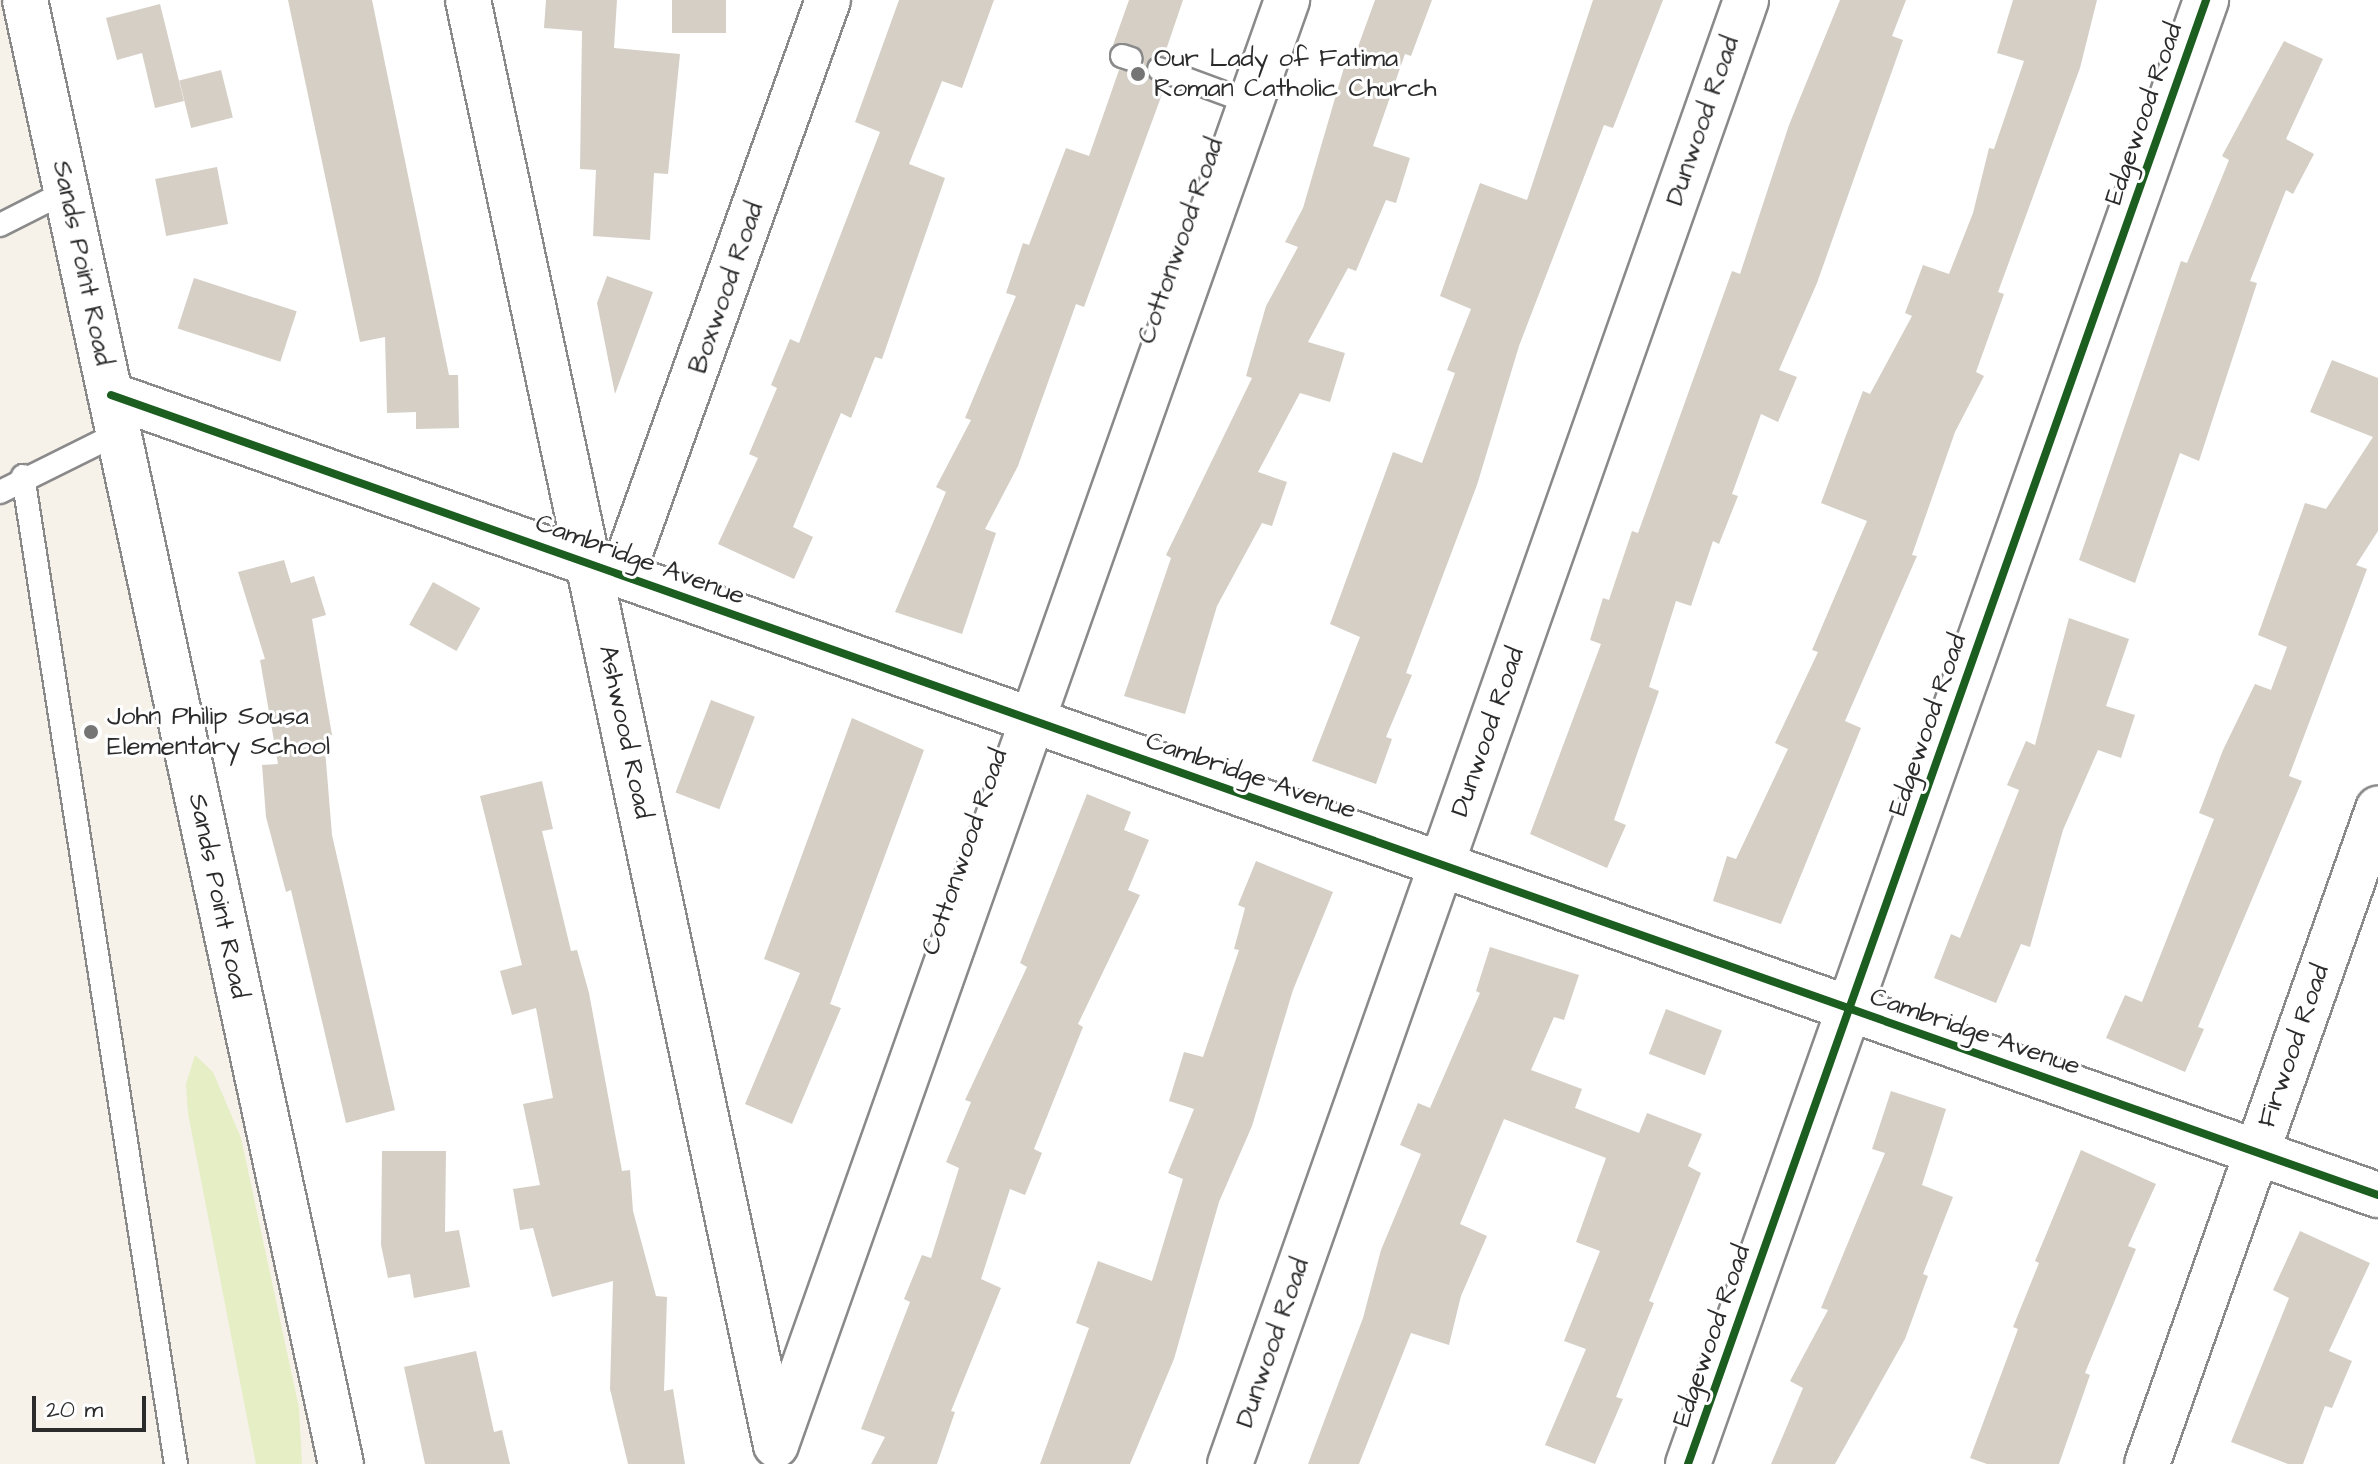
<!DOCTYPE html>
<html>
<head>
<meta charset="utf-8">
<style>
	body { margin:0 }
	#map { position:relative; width:2378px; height:1464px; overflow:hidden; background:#fff; font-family:"Architects Daughter",sans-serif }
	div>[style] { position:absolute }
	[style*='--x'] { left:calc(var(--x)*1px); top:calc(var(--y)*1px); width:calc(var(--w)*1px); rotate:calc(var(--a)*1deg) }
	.built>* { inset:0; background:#f6f2ea }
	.green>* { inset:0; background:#e5eec4 }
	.building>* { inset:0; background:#d5cfc6; transform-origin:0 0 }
	.roads { filter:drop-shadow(2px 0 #8a8a8a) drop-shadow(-2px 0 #8a8a8a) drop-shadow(0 2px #8a8a8a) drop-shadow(0 -2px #8a8a8a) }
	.lane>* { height:22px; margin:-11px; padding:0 11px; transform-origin:11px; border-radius:11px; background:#fff }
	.street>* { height:44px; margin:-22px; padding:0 22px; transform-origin:22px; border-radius:22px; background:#fff }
	.secondary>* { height:44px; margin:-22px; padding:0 22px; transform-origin:22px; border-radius:22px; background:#fff }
	.cycleway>* { height:8px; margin:-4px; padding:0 4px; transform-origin:4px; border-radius:4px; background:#1b5e20 }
	.dots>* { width:22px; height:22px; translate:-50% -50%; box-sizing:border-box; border:4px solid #fff; border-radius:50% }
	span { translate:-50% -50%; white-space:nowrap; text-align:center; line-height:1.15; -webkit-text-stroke:6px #fff; paint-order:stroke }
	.poi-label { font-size:26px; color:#2b2b2b }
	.left { translate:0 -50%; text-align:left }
	.street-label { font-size:26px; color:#2b2b2b }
	.scale { position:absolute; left:32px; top:1396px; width:114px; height:36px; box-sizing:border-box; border:4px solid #2b2b2b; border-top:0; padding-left:10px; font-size:24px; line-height:28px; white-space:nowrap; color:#2b2b2b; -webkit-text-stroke:6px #fff; paint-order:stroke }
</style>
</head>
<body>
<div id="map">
	<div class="built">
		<div style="clip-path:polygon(0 0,25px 0,339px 1464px,0 1464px)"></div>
	</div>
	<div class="green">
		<div style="clip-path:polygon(195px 1055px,213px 1072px,241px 1138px,299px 1408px,302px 1464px,256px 1464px,188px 1113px,186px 1084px)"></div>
	</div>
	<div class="building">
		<div style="clip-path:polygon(288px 0,372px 0,449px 375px,458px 375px,459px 428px,416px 429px,416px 412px,387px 413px,385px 337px,360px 342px)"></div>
		<div style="clip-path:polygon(546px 0,617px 0,614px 48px,680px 54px,668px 174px,654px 173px,650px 240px,593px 236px,596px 170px,580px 169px,582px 31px,544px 28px)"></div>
		<div style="left:672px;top:0;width:54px;height:33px"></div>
		<div style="clip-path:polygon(899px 0,994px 0,962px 88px,942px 81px,909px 164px,945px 178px,882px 359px,875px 357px,851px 418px,841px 413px,793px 527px,813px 537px,794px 579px,718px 544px,758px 458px,749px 454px,777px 388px,771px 385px,790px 339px,799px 343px,880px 132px,855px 122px)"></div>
		<div style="clip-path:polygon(1129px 0,1183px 0,1164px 56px,1146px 65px,1149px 78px,1165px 86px,1084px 307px,1076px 304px,1018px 466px,985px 529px,996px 533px,962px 634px,895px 612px,946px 492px,936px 487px,971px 420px,965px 418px,1016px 296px,1006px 293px,1023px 243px,1029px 245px,1066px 148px,1089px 156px,1119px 70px,1135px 72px,1144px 64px,1136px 46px,1113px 45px)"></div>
		<div style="clip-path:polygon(1375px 0,1432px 0,1411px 56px,1405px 54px,1373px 146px,1410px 158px,1396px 203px,1386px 200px,1356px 271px,1348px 268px,1308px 342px,1345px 353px,1330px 402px,1300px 393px,1258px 472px,1287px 482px,1272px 526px,1262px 523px,1217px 606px,1185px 714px,1124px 696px,1171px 558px,1166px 555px,1252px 378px,1246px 376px,1266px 306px,1298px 247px,1285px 242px,1303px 208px,1345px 64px,1351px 66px)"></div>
		<div style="clip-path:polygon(1593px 0,1663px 0,1613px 128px,1604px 125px,1519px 346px,1477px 485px,1406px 673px,1412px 675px,1386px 737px,1392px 739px,1376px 784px,1312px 761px,1360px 637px,1330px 624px,1393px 452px,1422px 463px,1455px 373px,1447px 370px,1471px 309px,1440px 296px,1480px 183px,1527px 200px)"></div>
		<div style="clip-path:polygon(1840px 0,1906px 0,1892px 36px,1903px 40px,1817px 283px,1779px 370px,1797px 377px,1778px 422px,1761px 414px,1732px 494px,1738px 496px,1719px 544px,1713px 541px,1691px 606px,1676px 601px,1649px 687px,1659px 691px,1614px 820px,1626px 825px,1607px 868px,1530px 834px,1601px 644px,1590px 640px,1603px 598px,1609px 600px,1632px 531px,1638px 533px,1732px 271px,1740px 274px,1789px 125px)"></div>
		<div style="clip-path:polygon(2013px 0,2097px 0,2080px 68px,1998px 292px,2004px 294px,1976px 372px,1984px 376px,1955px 432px,1912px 555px,1917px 556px,1845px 721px,1861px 728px,1781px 924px,1713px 901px,1727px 856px,1736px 859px,1788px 749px,1775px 743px,1818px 652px,1812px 650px,1867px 521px,1821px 503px,1845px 438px,1863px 391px,1870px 394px,1912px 316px,1905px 313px,1923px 265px,1949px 274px,1973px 213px,1989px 148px,1994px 149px,2024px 61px,1997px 53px)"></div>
		<div style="clip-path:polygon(160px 4px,184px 101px,155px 108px,142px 53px,117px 60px,106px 18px)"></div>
		<div style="clip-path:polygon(2284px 41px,2323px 59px,2286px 139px,2314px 154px,2293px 194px,2286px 190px,2250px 281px,2257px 283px,2199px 461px,2180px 453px,2135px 583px,2079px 560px,2181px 261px,2187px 263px,2229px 160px,2222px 156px)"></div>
		<div style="left:221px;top:70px;width:49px;height:43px;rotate:76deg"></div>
		<div style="left:217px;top:167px;width:58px;height:63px;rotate:79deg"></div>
		<div style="clip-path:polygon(607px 276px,653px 292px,615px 394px,597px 303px)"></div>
		<div style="left:194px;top:278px;width:108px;height:53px;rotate:18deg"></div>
		<div style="clip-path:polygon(2332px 360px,2378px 378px,2378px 531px,2356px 565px,2367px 569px,2289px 776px,2302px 781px,2198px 1027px,2204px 1029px,2185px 1072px,2106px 1038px,2125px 995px,2142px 1002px,2214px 819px,2199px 813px,2223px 750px,2255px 684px,2271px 690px,2287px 647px,2258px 635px,2305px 503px,2326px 509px,2373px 437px,2310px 412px)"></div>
		<div style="clip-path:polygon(284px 560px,291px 583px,314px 576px,326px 615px,312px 619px,332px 735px,324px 737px,332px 835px,395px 1110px,346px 1123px,291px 890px,286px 892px,266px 817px,262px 765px,278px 764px,260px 660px,265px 659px,238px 572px)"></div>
		<div style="left:433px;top:582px;width:54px;height:49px;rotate:29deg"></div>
		<div style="clip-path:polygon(2069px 618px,2129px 639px,2106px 706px,2135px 715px,2121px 758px,2098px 750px,2063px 830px,2030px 947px,2021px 944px,1996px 1003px,1934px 978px,1951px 934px,1960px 938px,2019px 790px,2007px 785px,2026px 741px,2035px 745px)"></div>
		<div style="left:711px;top:700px;width:47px;height:99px;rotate:21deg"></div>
		<div style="clip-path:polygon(852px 718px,924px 750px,830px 1004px,841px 1008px,792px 1124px,745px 1104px,800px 973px,764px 959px)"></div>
		<div style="clip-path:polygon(542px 781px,553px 829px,542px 831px,571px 951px,577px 950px,589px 993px,622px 1171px,630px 1170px,633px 1211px,656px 1296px,667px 1297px,664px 1391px,673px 1389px,685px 1464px,628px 1464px,610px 1389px,613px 1281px,552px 1297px,533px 1228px,520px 1230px,513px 1189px,540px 1185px,523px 1104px,553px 1098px,536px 1008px,512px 1015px,500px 971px,522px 965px,480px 796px)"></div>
		<div style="clip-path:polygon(1087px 794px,1131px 812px,1124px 830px,1149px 840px,1128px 890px,1140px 895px,1078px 1024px,1083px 1027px,1034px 1149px,1042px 1153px,1025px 1195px,1010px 1189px,981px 1279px,1001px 1288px,951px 1411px,955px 1412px,937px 1464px,871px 1464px,885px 1437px,861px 1429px,910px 1302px,904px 1299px,922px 1255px,931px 1258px,959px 1168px,946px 1162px,971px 1102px,965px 1100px,1027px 967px,1020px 963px)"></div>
		<div style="clip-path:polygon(1256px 861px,1333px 892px,1293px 990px,1252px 1126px,1219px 1202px,1174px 1359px,1130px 1464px,1040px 1464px,1089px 1328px,1076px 1323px,1098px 1261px,1152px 1281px,1183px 1179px,1168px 1173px,1194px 1109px,1169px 1101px,1184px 1052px,1203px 1057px,1239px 950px,1234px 949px,1245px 908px,1238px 905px)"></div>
		<div style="clip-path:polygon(1490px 947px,1579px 975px,1564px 1020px,1554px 1017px,1531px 1070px,1582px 1089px,1575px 1108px,1639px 1133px,1647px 1113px,1702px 1134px,1688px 1166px,1701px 1173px,1649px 1301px,1654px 1303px,1616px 1397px,1623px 1399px,1595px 1464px,1545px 1445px,1586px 1349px,1564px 1341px,1600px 1251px,1576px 1242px,1606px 1158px,1504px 1119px,1460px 1224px,1487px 1236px,1461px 1296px,1449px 1345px,1411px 1333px,1359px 1464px,1308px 1464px,1363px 1318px,1381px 1250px,1421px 1154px,1400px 1145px,1418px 1103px,1430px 1108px,1480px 993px,1476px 991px)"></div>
		<div style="left:1666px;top:1009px;width:60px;height:48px;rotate:21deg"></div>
		<div style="clip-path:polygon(1891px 1091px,1946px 1109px,1922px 1185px,1953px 1197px,1923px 1274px,1928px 1276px,1905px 1339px,1835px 1464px,1771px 1464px,1803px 1388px,1790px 1381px,1828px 1310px,1821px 1308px,1885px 1153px,1872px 1149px)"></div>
		<div style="clip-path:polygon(2081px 1150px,2156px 1184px,2128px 1246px,2136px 1249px,2085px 1373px,2090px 1375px,2059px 1464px,1987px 1464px,1970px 1458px,2018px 1329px,2013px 1327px,2039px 1263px,2035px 1261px)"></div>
		<div style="clip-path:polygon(382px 1151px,446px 1151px,445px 1232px,459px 1230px,470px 1287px,414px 1298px,410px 1274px,388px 1278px,381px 1245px)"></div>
		<div style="clip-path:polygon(2300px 1231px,2370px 1263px,2329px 1351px,2352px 1361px,2332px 1408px,2325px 1406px,2303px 1464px,2288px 1464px,2231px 1442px,2289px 1298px,2273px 1290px)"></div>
		<div style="clip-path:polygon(476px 1351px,494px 1432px,502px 1430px,510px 1464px,425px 1464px,404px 1367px)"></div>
	</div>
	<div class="roads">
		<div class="lane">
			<div style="--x:1122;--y:56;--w:9;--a:18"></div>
			<div style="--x:1159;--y:69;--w:98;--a:20.3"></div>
			<div style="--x:0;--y:225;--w:75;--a:-26.9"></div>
			<div style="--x:23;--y:476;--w:1000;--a:81.2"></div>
			<div style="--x:0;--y:492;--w:133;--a:-26.4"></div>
		</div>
		<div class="street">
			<div style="--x:468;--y:0;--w:1477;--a:77.97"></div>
			<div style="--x:111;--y:395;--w:2404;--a:19.44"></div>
			<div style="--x:622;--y:575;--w:611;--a:-70.29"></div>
			<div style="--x:776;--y:1445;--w:1533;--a:-70.52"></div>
			<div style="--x:1230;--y:1464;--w:1552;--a:-70.58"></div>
			<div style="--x:1688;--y:1464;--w:1553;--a:-70.51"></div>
			<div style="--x:2147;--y:1464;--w:695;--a:-70.57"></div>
		</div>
		<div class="secondary">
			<div style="--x:25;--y:0;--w:1498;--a:77.82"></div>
		</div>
	</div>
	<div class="cycleway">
		<div style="--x:111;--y:395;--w:2404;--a:19.44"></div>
		<div style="--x:1688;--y:1464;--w:1553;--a:-70.51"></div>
	</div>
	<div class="dots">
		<div style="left:1138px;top:74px;background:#757575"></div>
		<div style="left:91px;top:732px;background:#757575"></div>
	</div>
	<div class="poi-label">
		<span class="left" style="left:1154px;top:74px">Our Lady of Fatima<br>Roman Catholic Church</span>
		<span class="left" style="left:107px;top:732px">John Philip Sousa<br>Elementary School</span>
	</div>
	<div class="street-label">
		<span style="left:2144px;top:114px;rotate:-71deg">Edgewood Road</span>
		<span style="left:1703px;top:121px;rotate:-71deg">Dunwood Road</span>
		<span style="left:1181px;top:241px;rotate:-71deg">Cottonwood Road</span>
		<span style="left:82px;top:263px;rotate:78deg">Sands Point Road</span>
		<span style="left:727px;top:288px;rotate:-71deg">Boxwood Road</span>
		<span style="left:640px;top:560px;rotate:20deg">Cambridge Avenue</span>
		<span style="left:1928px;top:725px;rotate:-71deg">Edgewood Road</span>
		<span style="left:625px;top:732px;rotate:78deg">Ashwood Road</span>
		<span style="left:1488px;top:732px;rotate:-71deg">Dunwood Road</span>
		<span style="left:1251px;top:776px;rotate:19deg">Cambridge Avenue</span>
		<span style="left:965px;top:852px;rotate:-71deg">Cottonwood Road</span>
		<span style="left:218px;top:896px;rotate:78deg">Sands Point Road</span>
		<span style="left:1975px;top:1032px;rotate:19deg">Cambridge Avenue</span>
		<span style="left:2294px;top:1046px;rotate:-71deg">Firwood Road</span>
		<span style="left:1712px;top:1336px;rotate:-71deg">Edgewood Road</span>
		<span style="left:1273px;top:1343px;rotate:-71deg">Dunwood Road</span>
	</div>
	<div class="scale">20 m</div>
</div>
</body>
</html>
